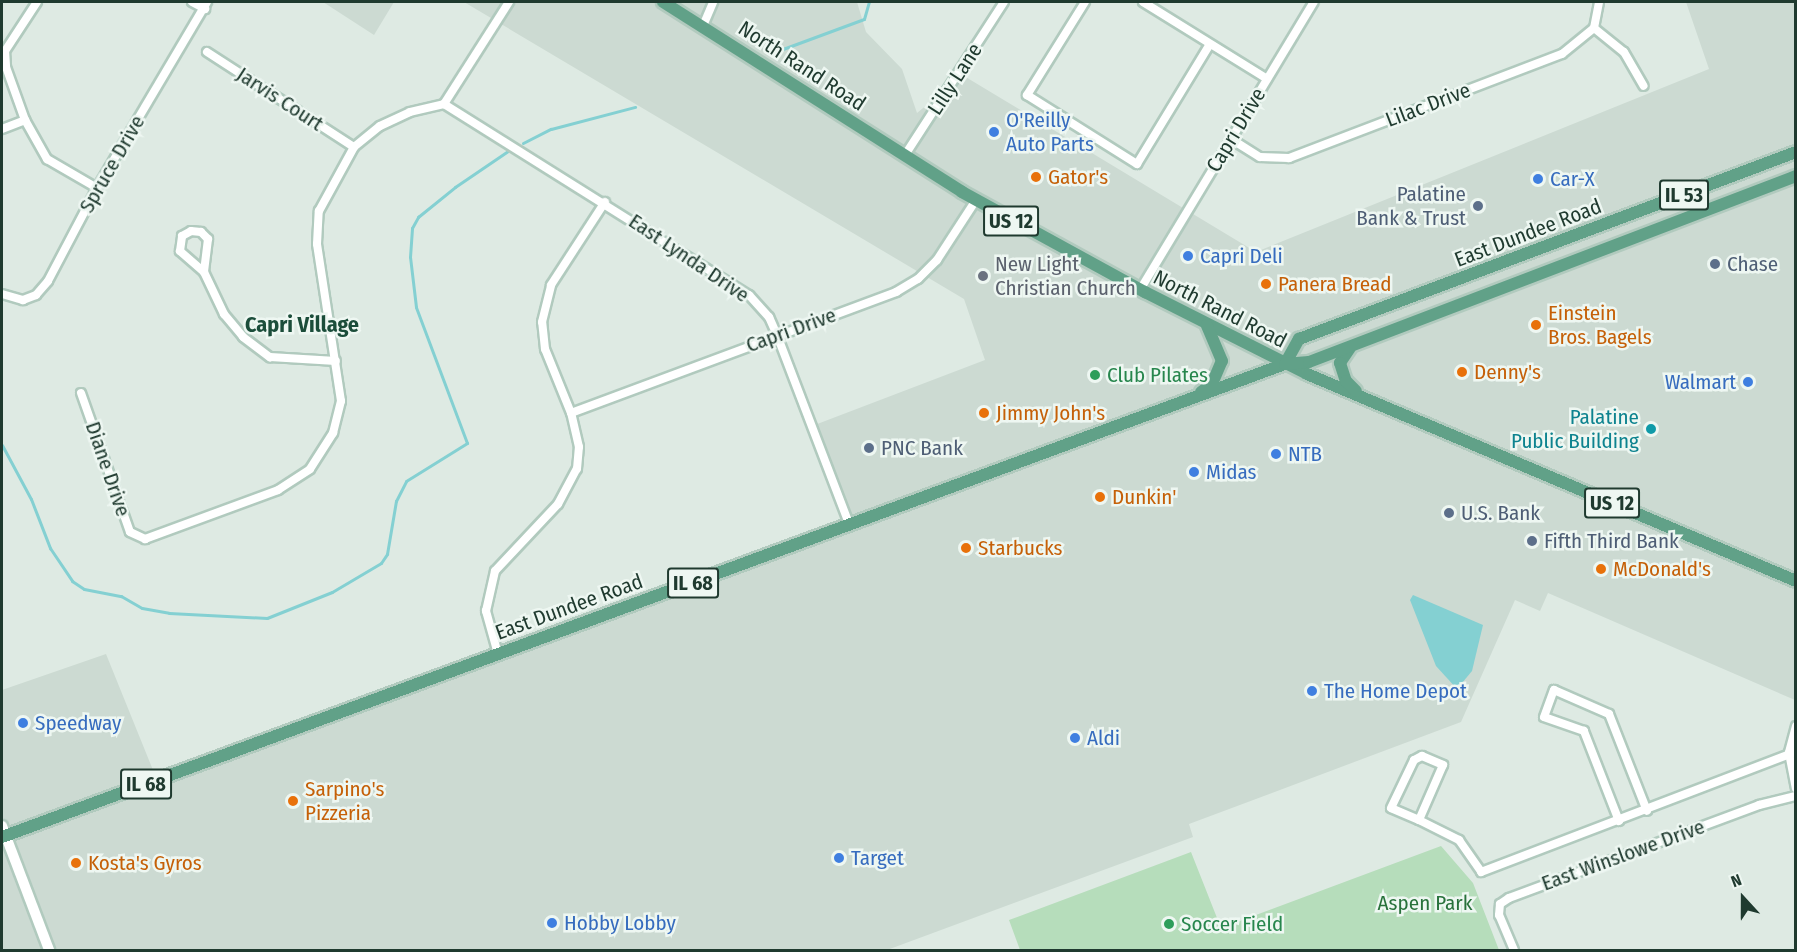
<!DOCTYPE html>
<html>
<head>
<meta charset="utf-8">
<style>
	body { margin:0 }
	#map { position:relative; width:1797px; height:952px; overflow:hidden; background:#deeae3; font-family:"Fira Sans Condensed",sans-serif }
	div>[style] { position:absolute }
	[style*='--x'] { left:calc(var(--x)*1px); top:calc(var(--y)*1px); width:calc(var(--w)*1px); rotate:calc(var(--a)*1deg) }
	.built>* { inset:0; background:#ccdad2 }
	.green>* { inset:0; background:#b6ddbb }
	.water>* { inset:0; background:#84d0d2 }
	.stream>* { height:3px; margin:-1.5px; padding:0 1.5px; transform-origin:1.5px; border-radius:1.5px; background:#84d0d2 }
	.roads { filter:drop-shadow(2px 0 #b1cabe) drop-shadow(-2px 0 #b1cabe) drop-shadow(0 2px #b1cabe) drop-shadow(0 -2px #b1cabe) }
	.minor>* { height:8px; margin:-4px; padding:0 4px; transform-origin:4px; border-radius:4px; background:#fff }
	.secondary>* { height:10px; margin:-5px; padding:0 5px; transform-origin:5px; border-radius:5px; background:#fff }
	.primary>* { height:12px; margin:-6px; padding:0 6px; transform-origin:6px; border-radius:6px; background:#61a188 }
	.dots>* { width:16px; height:16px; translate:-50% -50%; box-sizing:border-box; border:3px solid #eef7f2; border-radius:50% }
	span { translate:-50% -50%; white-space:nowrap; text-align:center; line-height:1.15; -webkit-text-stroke:5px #eef7f2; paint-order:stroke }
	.shield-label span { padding:2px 4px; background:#eef7f2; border:2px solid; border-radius:4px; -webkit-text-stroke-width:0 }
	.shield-label { font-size:20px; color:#1f3a2f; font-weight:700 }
	.street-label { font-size:21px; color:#1f3a2f }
	.shop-label { font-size:21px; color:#366cbe }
	.left { translate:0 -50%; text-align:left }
	.right { translate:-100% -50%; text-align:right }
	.food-label { font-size:21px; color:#c56008 }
	.service-label { font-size:21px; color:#4e5e75 }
	.worship-label { font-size:21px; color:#5b616d }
	.leisure-label { font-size:21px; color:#27864d }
	.culture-label { font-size:21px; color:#0d838f }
	.park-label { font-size:21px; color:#28723b }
	.neighbourhood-label { font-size:22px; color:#1b4d3a; font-weight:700 }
	.frame { position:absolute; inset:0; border:3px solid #1f3a2f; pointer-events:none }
	.north { position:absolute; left:1713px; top:868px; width:60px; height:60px; -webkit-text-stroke:4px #eef7f2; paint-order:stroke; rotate:339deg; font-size:16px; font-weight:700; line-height:24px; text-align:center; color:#1f3a2f }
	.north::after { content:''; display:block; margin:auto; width:21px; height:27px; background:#1f3a2f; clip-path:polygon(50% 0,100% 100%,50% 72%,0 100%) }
</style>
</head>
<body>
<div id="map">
	<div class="built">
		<div style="clip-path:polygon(323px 2px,394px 2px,374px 35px)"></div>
		<div style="clip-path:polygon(464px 2px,857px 2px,866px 32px,902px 69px,917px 113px,951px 85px,959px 73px,1256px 252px,1709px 69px,1686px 2px,1795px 2px,1795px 700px,1548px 593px,1540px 611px,1515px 600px,1461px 722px,1189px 824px,1193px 837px,887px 950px,2px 950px,2px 690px,106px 654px,157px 780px,849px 526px,812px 426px,985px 360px,964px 299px)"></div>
	</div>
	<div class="green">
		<div style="clip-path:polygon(1441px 846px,1473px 883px,1499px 950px,1020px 950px,1009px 920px,1191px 852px,1221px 928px)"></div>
	</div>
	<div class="water">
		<div style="clip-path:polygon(1413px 595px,1483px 625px,1472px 671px,1457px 689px,1436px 666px,1410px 600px)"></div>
	</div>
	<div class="stream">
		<div style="--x:772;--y:53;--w:98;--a:-20.3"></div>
		<div style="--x:864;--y:19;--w:18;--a:-74"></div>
		<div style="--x:523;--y:143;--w:31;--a:-27"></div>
		<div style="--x:551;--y:129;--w:87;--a:-14.7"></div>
		<div style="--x:2;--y:445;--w:61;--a:61.8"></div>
		<div style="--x:31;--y:499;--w:53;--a:68.8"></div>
		<div style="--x:50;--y:548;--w:40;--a:56"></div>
		<div style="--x:72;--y:581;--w:14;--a:34"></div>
		<div style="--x:84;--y:589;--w:38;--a:11"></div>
		<div style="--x:121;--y:596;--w:24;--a:30"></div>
		<div style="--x:142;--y:608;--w:27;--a:10"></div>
		<div style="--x:169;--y:613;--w:98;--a:2.9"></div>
		<div style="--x:267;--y:618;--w:70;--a:-21.8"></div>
		<div style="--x:332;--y:592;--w:57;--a:-30.6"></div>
		<div style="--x:381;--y:563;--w:11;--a:-56"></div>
		<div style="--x:387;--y:554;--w:54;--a:-80.4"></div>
		<div style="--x:396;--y:501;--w:22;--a:-63"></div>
		<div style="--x:406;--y:481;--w:72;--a:-31.9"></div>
		<div style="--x:467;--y:443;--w:145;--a:-110.6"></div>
		<div style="--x:416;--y:307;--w:50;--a:-96.8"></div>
		<div style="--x:410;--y:257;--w:29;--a:-86"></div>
		<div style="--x:412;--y:228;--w:13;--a:-61"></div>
		<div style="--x:418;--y:217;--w:48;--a:-39"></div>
		<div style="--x:455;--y:187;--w:64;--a:-34.2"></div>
	</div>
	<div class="roads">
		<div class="minor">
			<div style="--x:37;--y:2;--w:59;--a:123.1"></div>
			<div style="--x:5;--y:51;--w:16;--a:86"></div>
			<div style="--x:6;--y:67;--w:56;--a:70.3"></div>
			<div style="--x:25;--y:120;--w:45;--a:60.6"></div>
			<div style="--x:47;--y:159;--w:58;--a:30.1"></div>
			<div style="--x:192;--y:2;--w:15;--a:28"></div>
			<div style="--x:1085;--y:2;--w:110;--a:121.9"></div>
			<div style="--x:1027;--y:95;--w:130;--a:32.1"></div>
			<div style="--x:1137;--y:164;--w:140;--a:-58.7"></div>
			<div style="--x:1143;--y:2;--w:146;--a:31.8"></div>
			<div style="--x:703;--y:26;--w:26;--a:-67"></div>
			<div style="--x:1594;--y:28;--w:38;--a:39"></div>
			<div style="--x:1624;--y:52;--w:39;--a:60"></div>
			<div style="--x:207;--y:52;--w:175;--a:32.9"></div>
			<div style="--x:444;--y:104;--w:360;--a:32.1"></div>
			<div style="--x:749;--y:295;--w:30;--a:48"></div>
			<div style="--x:769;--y:317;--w:20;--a:66"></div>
			<div style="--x:777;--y:335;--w:204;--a:69.1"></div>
			<div style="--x:444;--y:104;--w:121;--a:-57.5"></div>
			<div style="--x:2;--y:129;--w:25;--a:-21"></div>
			<div style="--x:1231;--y:139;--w:34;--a:32"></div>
			<div style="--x:1260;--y:157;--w:29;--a:2"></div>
			<div style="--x:1289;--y:158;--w:292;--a:-20.9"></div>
			<div style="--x:1562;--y:54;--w:41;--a:-39.1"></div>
			<div style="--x:1594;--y:28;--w:26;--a:-79"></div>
			<div style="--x:905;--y:155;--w:182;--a:-57.1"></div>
			<div style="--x:191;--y:231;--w:10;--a:6"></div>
			<div style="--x:201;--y:232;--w:10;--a:45"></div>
			<div style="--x:208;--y:239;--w:33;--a:97"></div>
			<div style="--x:204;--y:272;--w:32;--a:-139"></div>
			<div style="--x:180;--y:251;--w:15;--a:-82"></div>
			<div style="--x:182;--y:236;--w:10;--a:-29"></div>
			<div style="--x:204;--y:272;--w:47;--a:64.5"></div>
			<div style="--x:224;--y:314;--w:30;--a:50"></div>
			<div style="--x:243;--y:337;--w:34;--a:37"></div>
			<div style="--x:270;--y:357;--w:66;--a:3.5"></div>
			<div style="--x:1140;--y:290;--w:336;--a:-58.9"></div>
			<div style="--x:2;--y:294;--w:22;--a:16"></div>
			<div style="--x:23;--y:300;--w:14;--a:-21"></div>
			<div style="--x:36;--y:295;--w:18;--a:-49"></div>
			<div style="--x:48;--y:281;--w:105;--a:-62.2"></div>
			<div style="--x:97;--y:188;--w:216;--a:-59.4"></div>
			<div style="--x:81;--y:393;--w:147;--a:70.6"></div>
			<div style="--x:130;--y:532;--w:17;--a:25"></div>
			<div style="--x:145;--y:539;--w:142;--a:-20.2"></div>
			<div style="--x:278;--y:490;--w:38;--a:-33"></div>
			<div style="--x:310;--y:469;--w:43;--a:-57.4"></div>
			<div style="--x:333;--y:433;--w:33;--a:-76"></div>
			<div style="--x:341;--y:401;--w:159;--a:-98.7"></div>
			<div style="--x:317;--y:244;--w:33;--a:-87"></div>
			<div style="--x:319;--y:211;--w:73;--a:-61.3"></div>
			<div style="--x:354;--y:147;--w:33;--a:-39"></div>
			<div style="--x:380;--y:126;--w:33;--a:-25"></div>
			<div style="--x:410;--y:112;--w:35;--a:-13"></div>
			<div style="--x:571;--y:413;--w:347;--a:-20.4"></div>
			<div style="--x:896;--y:292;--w:26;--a:-31"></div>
			<div style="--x:918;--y:279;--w:27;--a:-45"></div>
			<div style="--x:937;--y:260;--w:72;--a:-57"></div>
			<div style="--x:498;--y:654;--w:45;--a:-105.6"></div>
			<div style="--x:486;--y:611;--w:41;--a:-77.3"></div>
			<div style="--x:495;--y:571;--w:92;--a:-46.8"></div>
			<div style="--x:558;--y:504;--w:40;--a:-62"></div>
			<div style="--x:577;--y:469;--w:22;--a:-85"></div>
			<div style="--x:579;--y:447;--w:35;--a:-103"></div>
			<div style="--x:571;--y:413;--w:69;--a:-112.1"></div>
			<div style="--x:545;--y:349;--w:27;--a:-96"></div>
			<div style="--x:542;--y:322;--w:38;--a:-76"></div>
			<div style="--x:551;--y:285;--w:99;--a:-57"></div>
			<div style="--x:1796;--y:726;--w:28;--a:105"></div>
			<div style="--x:1789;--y:753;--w:36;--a:79"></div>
			<div style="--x:1419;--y:820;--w:30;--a:-157"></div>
			<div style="--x:1391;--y:808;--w:53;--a:-64.4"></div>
			<div style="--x:1414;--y:760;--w:9;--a:-27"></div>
			<div style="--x:1422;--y:756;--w:23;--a:23"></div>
			<div style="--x:1443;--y:765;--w:60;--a:113.6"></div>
			<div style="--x:1419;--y:820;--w:45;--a:26.6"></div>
			<div style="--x:1459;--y:840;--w:39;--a:55"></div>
			<div style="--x:1481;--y:872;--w:337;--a:-20.9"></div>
			<div style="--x:1619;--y:821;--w:97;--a:-111.3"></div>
			<div style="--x:1584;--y:731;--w:42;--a:-160.7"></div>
			<div style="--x:1544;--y:717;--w:29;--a:-70"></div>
			<div style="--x:1554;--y:690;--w:60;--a:23.6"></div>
			<div style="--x:1609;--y:714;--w:104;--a:68.6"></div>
			<div style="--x:1514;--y:950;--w:38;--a:-113"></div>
			<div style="--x:1499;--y:915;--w:11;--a:-85"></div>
			<div style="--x:1500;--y:904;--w:11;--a:-34"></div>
			<div style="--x:1509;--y:898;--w:267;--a:-20.4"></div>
			<div style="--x:1759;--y:805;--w:38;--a:-14"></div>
		</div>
		<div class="secondary">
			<div style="--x:2;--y:826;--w:133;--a:69.2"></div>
		</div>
		<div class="primary">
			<div style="--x:663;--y:2;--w:354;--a:32.4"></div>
			<div style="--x:962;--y:192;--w:209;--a:28.7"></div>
			<div style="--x:1145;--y:292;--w:182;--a:26.8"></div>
			<div style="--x:1307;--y:374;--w:531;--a:22.94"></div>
			<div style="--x:1350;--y:348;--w:18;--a:124"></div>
			<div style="--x:1340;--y:363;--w:19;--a:72"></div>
			<div style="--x:1346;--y:381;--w:14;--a:45"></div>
			<div style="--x:1285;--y:364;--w:29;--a:-61"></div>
			<div style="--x:1299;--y:339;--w:531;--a:-20.62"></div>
			<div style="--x:1201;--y:392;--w:14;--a:-36"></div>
			<div style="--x:1212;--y:384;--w:25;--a:-67"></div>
			<div style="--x:1222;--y:361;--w:39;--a:-113"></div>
			<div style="--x:2;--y:837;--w:1367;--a:-20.24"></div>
			<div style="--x:1285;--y:364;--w:24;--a:-5"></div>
			<div style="--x:1309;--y:362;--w:521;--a:-20.9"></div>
		</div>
	</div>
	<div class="dots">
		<div style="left:994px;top:132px;background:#3f7fe0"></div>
		<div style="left:1036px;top:177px;background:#e8710a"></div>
		<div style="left:1538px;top:179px;background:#3f7fe0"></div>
		<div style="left:1478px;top:206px;background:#5c6f8a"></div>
		<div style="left:1188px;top:256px;background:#3f7fe0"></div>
		<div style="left:1715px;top:264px;background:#5c6f8a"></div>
		<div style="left:983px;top:276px;background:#6b7280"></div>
		<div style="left:1266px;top:284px;background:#e8710a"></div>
		<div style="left:1536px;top:325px;background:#e8710a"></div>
		<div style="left:1462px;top:372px;background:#e8710a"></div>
		<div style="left:1095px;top:375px;background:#2e9e5b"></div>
		<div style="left:1748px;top:382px;background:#3f7fe0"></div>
		<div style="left:984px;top:413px;background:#e8710a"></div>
		<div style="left:1651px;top:429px;background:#0f9aa8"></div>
		<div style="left:869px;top:448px;background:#5c6f8a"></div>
		<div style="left:1276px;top:454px;background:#3f7fe0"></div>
		<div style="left:1194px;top:472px;background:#3f7fe0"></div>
		<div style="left:1100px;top:497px;background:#e8710a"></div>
		<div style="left:1449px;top:513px;background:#5c6f8a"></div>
		<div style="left:1532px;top:541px;background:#5c6f8a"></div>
		<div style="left:966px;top:548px;background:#e8710a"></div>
		<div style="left:1601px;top:569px;background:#e8710a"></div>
		<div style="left:1312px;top:691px;background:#3f7fe0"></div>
		<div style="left:23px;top:723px;background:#3f7fe0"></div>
		<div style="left:1075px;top:738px;background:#3f7fe0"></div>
		<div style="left:293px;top:801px;background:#e8710a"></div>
		<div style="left:839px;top:858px;background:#3f7fe0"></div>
		<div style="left:76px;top:863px;background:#e8710a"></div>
		<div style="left:552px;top:923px;background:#3f7fe0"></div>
		<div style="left:1169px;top:924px;background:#2e9e5b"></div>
	</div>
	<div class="shield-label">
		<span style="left:1684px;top:195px">IL 53</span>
		<span style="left:1011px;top:221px">US 12</span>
		<span style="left:1612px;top:503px">US 12</span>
		<span style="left:693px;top:583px">IL 68</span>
		<span style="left:146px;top:784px">IL 68</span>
	</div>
	<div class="street-label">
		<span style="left:802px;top:66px;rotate:33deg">North Rand Road</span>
		<span style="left:955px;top:79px;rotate:-57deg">Lilly Lane</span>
		<span style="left:280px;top:99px;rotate:33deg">Jarvis Court</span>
		<span style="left:1428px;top:105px;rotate:-21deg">Lilac Drive</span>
		<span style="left:1236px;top:130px;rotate:-59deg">Capri Drive</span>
		<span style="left:112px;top:164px;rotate:-60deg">Spruce Drive</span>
		<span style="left:1528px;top:233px;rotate:-21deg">East Dundee Road</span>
		<span style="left:689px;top:258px;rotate:34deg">East Lynda Drive</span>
		<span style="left:1220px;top:309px;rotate:27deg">North Rand Road</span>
		<span style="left:791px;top:330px;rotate:-20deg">Capri Drive</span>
		<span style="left:108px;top:469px;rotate:71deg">Diane Drive</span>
		<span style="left:569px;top:607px;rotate:-20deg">East Dundee Road</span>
		<span style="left:1623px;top:855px;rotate:-20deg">East Winslowe Drive</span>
	</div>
	<div class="shop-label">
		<span class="left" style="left:1006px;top:132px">O'Reilly<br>Auto Parts</span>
		<span class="left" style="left:1550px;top:179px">Car-X</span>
		<span class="left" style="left:1200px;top:256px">Capri Deli</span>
		<span class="right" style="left:1736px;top:382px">Walmart</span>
		<span class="left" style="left:1288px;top:454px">NTB</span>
		<span class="left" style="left:1206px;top:472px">Midas</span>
		<span class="left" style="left:1324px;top:691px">The Home Depot</span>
		<span class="left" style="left:35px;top:723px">Speedway</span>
		<span class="left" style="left:1087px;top:738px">Aldi</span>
		<span class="left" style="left:851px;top:858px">Target</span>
		<span class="left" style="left:564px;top:923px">Hobby Lobby</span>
	</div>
	<div class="food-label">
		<span class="left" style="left:1048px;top:177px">Gator's</span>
		<span class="left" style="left:1278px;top:284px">Panera Bread</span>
		<span class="left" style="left:1548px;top:325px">Einstein<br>Bros. Bagels</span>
		<span class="left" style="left:1474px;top:372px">Denny's</span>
		<span class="left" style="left:996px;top:413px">Jimmy John's</span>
		<span class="left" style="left:1112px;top:497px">Dunkin'</span>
		<span class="left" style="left:978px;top:548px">Starbucks</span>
		<span class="left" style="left:1613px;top:569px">McDonald's</span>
		<span class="left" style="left:305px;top:801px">Sarpino's<br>Pizzeria</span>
		<span class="left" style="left:88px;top:863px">Kosta's Gyros</span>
	</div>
	<div class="service-label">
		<span class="right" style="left:1466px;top:206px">Palatine<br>Bank &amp; Trust</span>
		<span class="left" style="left:1727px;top:264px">Chase</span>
		<span class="left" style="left:881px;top:448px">PNC Bank</span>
		<span class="left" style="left:1461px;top:513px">U.S. Bank</span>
		<span class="left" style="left:1544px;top:541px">Fifth Third Bank</span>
	</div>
	<div class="worship-label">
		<span class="left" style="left:995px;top:276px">New Light<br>Christian Church</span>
	</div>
	<div class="leisure-label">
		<span class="left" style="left:1107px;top:375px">Club Pilates</span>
		<span class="left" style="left:1181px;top:924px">Soccer Field</span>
	</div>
	<div class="culture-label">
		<span class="right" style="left:1639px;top:429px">Palatine<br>Public Building</span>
	</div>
	<div class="park-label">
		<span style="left:1425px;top:903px">Aspen Park</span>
	</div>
	<div class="neighbourhood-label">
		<span style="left:302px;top:325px">Capri Village</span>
	</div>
	<div class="frame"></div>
	<div class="north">N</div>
</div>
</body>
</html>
